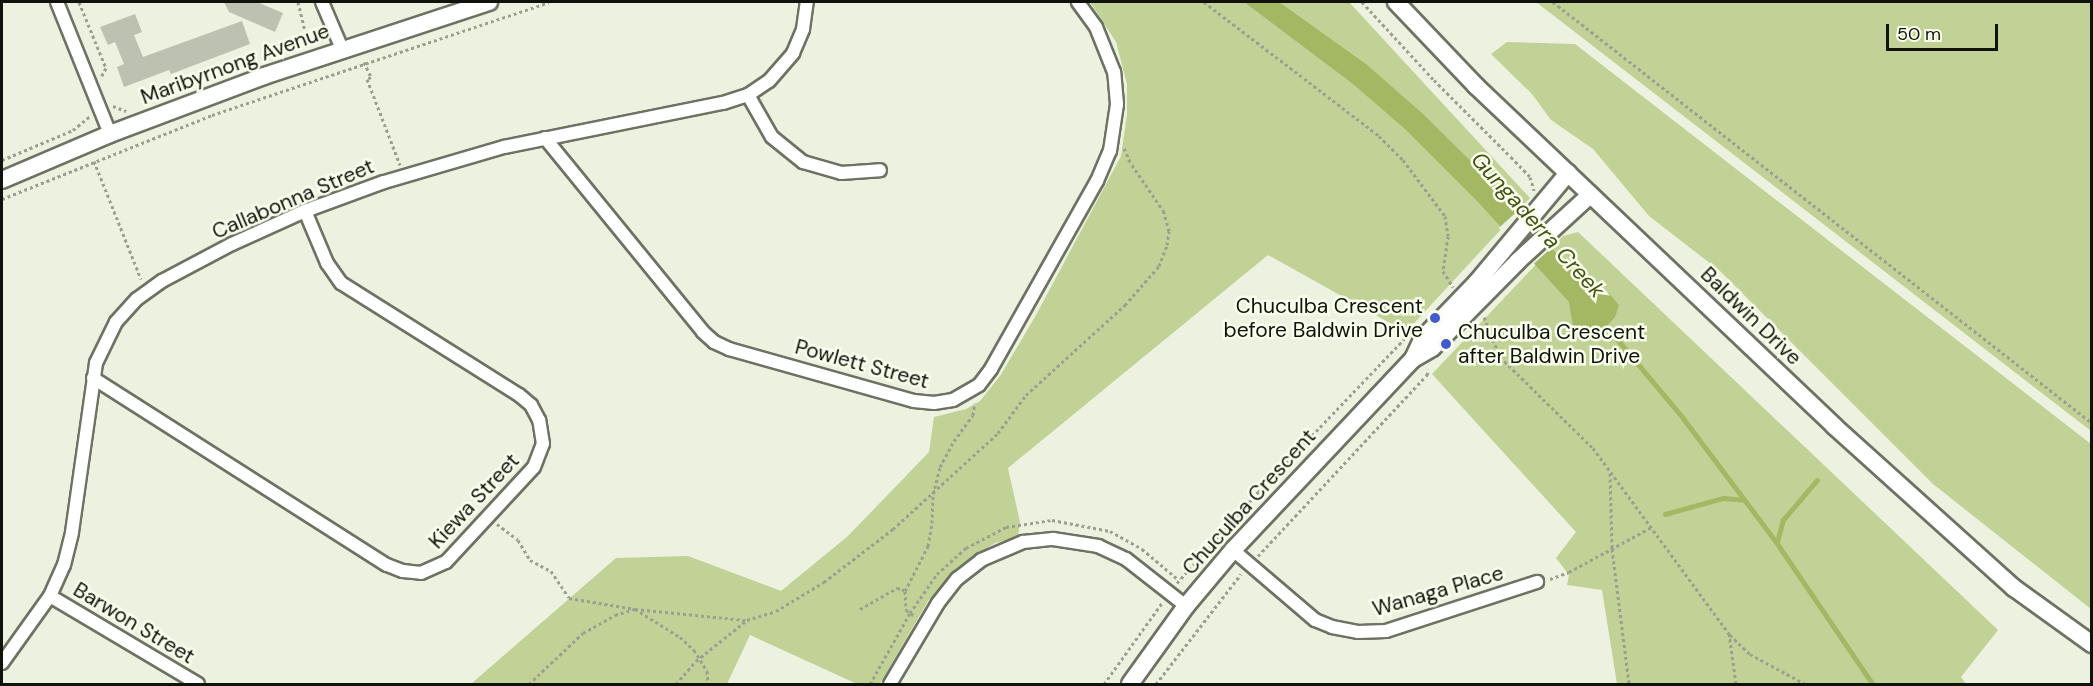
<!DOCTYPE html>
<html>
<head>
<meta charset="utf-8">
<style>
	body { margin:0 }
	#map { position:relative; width:2093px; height:686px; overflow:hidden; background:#ecf1e0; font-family:"DM Sans",sans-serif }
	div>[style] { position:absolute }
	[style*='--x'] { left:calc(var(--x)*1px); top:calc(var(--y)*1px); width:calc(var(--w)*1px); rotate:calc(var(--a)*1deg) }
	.green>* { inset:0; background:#c2d296 }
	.water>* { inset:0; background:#a4b864 }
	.pier>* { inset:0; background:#ecf1e0; transform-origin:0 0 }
	.stream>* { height:4.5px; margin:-2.25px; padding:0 2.25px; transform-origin:2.25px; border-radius:2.25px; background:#a4b864 }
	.building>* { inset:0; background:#bdc1b1 }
	.path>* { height:3px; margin-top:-1.5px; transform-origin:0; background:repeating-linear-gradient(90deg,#9b9f92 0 3px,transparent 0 6px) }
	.roads { filter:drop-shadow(2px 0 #6d7263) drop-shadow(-2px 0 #6d7263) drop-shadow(0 2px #6d7263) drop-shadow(0 -2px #6d7263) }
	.street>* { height:12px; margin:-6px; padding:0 6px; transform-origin:6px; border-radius:6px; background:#fff }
	.secondary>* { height:16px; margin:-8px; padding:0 8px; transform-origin:8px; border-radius:8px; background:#fff }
	.dots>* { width:16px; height:16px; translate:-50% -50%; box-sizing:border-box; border:3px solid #f9feed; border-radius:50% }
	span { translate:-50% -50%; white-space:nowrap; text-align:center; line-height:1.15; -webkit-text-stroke:5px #f9feed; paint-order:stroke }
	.street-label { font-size:21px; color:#10120c }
	.poi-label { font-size:21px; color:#10120c }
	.right { translate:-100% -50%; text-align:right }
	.left { translate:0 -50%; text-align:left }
	.water-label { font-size:22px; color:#465315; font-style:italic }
	.frame { position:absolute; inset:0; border:3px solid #10120c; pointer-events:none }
	.scale { position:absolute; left:1886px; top:24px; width:112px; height:27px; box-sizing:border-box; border:3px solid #10120c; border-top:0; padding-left:8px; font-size:18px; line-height:21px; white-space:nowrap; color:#10120c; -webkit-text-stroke:4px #f9feed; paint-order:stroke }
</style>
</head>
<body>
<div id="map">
	<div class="green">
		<div style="clip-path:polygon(1090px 2px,1349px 2px,1530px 198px,1406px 332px,1268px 255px,1008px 468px,1020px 522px,1018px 537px,995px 543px,971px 558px,949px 577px,928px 601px,880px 684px,857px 684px,750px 635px,727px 684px,471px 684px,616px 558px,688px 556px,781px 591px,848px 536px,929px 452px,934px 417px,966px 409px,980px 401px,1000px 376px,1036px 315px,1121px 156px,1127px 114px,1127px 84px,1116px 42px)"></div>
		<div style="clip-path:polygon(1536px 2px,2091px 2px,2091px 431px)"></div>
		<div style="clip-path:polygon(1507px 42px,1575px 44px,2091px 444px,2091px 609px,1933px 484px,1720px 271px,1649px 216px,1593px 149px,1551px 120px,1532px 94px,1491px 54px)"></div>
		<div style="clip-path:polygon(1578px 232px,1998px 630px,1961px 677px,1966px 684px,1617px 684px,1602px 590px,1567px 585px,1569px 575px,1556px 558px,1576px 532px,1432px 374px,1563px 236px)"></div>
	</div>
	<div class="water">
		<div style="clip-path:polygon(1244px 2px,1279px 2px,1366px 64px,1422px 113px,1497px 187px,1587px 288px,1597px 293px,1609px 293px,1619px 305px,1615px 317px,1607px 326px,1598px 333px,1581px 337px,1573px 327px,1569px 302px,1478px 202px,1405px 129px,1353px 84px)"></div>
	</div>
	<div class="pier">
		<div style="left:1521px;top:208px;width:50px;height:30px;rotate:48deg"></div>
	</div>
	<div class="stream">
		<div style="--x:1603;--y:322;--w:126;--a:50.1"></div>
		<div style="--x:1684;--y:419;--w:155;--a:53.1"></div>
		<div style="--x:1777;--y:543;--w:171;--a:55.8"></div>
		<div style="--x:1665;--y:514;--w:60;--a:-15.4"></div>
		<div style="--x:1723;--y:498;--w:21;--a:5"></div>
		<div style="--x:1777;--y:542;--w:23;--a:-75"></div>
		<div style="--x:1783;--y:520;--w:52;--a:-49.6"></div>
	</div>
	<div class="building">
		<div style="clip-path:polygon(224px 2px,257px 2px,283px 13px,275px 32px,229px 12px)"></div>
		<div style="clip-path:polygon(135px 14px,142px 32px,134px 35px,143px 57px,242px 21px,250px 44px,171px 74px,169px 70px,124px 87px,117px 67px,124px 64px,115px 42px,108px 45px,100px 27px)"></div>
	</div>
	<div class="path">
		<div style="--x:79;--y:2;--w:71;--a:67.8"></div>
		<div style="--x:106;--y:68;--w:10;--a:119"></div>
		<div style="--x:298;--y:2;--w:42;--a:76.3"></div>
		<div style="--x:1204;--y:2;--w:220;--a:37.4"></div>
		<div style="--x:1379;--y:136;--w:34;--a:45"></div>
		<div style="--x:1403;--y:160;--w:70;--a:53.1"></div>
		<div style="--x:1445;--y:216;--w:20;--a:81"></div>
		<div style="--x:1448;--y:236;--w:35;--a:98"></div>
		<div style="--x:1443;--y:271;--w:19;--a:58"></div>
		<div style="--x:1362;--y:2;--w:106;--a:47.3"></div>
		<div style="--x:1434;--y:80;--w:109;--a:45"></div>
		<div style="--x:1511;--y:157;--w:28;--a:46"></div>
		<div style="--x:1530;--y:177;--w:14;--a:73"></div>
		<div style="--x:1553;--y:2;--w:684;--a:37.99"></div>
		<div style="--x:306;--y:47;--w:4;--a:-63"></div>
		<div style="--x:308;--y:43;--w:16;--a:-15"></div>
		<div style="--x:364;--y:62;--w:17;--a:65"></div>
		<div style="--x:371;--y:77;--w:4;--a:153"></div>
		<div style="--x:367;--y:79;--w:92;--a:69"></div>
		<div style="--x:113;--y:106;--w:14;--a:21"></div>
		<div style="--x:2;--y:160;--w:77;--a:-22.9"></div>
		<div style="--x:73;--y:130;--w:22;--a:-39"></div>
		<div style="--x:94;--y:161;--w:127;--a:68.3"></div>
		<div style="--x:2;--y:199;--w:226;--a:-21.8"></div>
		<div style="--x:212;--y:115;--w:355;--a:-18.5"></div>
		<div style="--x:1484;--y:317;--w:43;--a:68.2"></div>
		<div style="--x:1500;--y:357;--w:130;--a:44.4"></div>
		<div style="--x:1593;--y:448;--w:232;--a:53.8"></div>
		<div style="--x:1730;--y:635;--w:28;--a:44"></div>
		<div style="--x:1750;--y:654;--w:63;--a:28.6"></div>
		<div style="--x:1610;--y:473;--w:76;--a:88.5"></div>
		<div style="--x:1612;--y:549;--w:136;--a:82.8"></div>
		<div style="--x:497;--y:524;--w:26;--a:37"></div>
		<div style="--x:518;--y:540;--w:23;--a:59"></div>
		<div style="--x:530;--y:560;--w:24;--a:28"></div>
		<div style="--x:551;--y:571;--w:32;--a:56"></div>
		<div style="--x:569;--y:598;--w:67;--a:9.5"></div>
		<div style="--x:635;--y:609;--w:112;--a:5.7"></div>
		<div style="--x:1258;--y:556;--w:248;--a:-47"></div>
		<div style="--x:1427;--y:375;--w:6;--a:-72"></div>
		<div style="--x:1550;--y:579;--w:20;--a:-20"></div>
		<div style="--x:1569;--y:572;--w:94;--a:-28.5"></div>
		<div style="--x:1177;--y:583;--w:122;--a:-48.3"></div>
		<div style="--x:1258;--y:492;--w:213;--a:-46.3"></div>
		<div style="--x:905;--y:591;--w:51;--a:-62.9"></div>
		<div style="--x:928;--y:546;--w:23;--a:-80"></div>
		<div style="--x:932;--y:523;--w:29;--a:-88"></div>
		<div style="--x:933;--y:494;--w:28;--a:-75"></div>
		<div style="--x:940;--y:467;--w:30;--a:-62"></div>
		<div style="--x:954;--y:441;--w:32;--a:-54"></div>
		<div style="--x:973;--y:415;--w:12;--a:-81"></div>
		<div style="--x:860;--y:609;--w:43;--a:-29.6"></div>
		<div style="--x:897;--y:588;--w:5;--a:11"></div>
		<div style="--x:902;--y:589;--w:4;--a:34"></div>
		<div style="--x:905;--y:591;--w:19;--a:87"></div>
		<div style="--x:906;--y:610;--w:12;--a:35"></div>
		<div style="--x:1729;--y:633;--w:51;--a:82.2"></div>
		<div style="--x:529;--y:684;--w:74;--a:-43.4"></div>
		<div style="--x:583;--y:633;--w:37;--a:-29"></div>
		<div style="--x:615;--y:615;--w:21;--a:-17"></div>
		<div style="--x:635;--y:609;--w:53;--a:31.9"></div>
		<div style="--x:680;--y:637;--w:19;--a:43"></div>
		<div style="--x:694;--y:650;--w:25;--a:58"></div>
		<div style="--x:707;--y:671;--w:13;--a:86"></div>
		<div style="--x:676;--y:684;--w:30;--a:-49"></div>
		<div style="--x:696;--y:661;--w:65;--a:-38.8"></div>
		<div style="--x:747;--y:620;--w:30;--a:-17"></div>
		<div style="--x:776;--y:611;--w:56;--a:-31.1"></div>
		<div style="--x:824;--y:582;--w:87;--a:-37.5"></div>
		<div style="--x:893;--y:529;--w:142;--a:-42.4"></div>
		<div style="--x:998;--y:433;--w:47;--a:-53.6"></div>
		<div style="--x:1026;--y:395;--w:134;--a:-42.3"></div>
		<div style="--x:1125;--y:305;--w:52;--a:-48.9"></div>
		<div style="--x:1159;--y:266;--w:22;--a:-69"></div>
		<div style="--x:1167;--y:245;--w:14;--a:-82"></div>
		<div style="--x:1169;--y:231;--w:20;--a:-105"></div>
		<div style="--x:1164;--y:212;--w:60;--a:-124.2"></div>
		<div style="--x:1130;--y:162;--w:15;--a:-113"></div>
		<div style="--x:870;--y:684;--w:81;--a:-60.6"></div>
		<div style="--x:910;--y:613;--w:47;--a:-55.3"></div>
		<div style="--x:937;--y:574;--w:39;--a:-42"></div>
		<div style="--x:966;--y:548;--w:45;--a:-27.7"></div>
		<div style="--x:1006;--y:527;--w:47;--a:-8.7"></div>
		<div style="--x:1052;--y:520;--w:59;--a:10.7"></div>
		<div style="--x:1110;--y:531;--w:37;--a:29"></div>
		<div style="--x:1142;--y:549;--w:48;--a:40"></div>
		<div style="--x:1104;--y:684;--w:100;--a:-54.4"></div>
		<div style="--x:1156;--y:684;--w:139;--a:-52.3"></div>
	</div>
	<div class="roads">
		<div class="street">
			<div style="--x:57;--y:2;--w:142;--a:68.1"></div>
			<div style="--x:322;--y:2;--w:51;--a:66.9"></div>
			<div style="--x:748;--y:95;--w:48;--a:60.3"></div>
			<div style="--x:772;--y:137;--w:40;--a:39"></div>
			<div style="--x:803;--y:162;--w:40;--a:16"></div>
			<div style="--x:841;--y:173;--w:39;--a:-4"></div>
			<div style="--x:545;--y:138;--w:250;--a:50.8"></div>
			<div style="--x:703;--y:332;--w:15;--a:42"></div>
			<div style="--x:714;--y:342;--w:17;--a:25"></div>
			<div style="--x:729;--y:349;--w:192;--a:15.7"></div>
			<div style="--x:914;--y:401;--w:20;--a:6"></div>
			<div style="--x:934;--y:403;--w:19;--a:-9"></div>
			<div style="--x:953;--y:400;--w:30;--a:-30"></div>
			<div style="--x:979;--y:385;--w:20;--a:-53"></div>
			<div style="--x:991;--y:369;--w:216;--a:-60.6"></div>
			<div style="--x:1097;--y:181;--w:33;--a:-67"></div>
			<div style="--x:1110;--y:151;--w:48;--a:-81.5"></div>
			<div style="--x:1117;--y:104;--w:32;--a:-95"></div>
			<div style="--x:1114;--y:72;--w:48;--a:-111.8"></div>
			<div style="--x:1096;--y:27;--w:31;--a:-126"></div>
			<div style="--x:93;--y:378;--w:348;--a:32.5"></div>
			<div style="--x:387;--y:565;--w:17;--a:21"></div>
			<div style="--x:403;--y:571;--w:18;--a:6"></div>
			<div style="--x:421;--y:573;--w:27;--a:-24"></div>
			<div style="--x:446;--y:562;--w:129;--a:-47.2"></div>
			<div style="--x:534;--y:467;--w:25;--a:-69"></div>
			<div style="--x:543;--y:444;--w:24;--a:-99"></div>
			<div style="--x:539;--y:420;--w:17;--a:-118"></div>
			<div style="--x:531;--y:405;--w:16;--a:-140"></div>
			<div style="--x:519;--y:395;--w:210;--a:-147.8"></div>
			<div style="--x:341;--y:283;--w:24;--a:-125"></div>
			<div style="--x:327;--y:263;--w:56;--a:-112.9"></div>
			<div style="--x:1233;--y:550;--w:108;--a:40.5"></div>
			<div style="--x:1315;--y:620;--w:18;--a:22"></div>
			<div style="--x:1332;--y:627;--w:26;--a:11"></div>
			<div style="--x:1358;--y:632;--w:28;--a:-2"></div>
			<div style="--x:1386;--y:631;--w:159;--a:-18"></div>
			<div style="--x:50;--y:596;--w:172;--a:30.7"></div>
			<div style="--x:2;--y:663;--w:82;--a:-54.4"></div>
			<div style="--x:50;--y:596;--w:34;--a:-66"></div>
			<div style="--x:64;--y:565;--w:34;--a:-76"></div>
			<div style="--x:72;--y:532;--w:171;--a:-81.9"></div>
			<div style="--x:96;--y:363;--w:46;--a:-64"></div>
			<div style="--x:116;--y:322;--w:31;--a:-48"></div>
			<div style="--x:137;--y:299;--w:31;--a:-36"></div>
			<div style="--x:162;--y:281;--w:79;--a:-27.9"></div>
			<div style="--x:232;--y:244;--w:80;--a:-24.3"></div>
			<div style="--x:305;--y:211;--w:84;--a:-20.2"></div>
			<div style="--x:384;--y:182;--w:125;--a:-16.3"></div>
			<div style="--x:504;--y:147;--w:223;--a:-11.4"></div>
			<div style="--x:723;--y:103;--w:26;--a:-18"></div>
			<div style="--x:748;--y:95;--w:25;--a:-34"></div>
			<div style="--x:769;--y:81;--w:37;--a:-49"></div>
			<div style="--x:793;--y:53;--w:26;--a:-67"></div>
			<div style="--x:803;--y:29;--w:27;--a:-82"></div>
			<div style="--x:890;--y:684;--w:94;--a:-59.3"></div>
			<div style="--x:938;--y:603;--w:31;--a:-52"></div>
			<div style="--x:957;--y:579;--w:31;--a:-38"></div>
			<div style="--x:981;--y:560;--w:46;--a:-23.2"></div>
			<div style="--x:1023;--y:542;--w:30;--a:-6"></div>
			<div style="--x:1053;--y:539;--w:46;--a:8.8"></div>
			<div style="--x:1098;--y:546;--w:31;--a:25"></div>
			<div style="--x:1126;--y:559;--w:76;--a:38.1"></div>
		</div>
		<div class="secondary">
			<div style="--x:1396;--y:2;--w:116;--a:46.4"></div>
			<div style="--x:1476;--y:86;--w:494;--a:43.5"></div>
			<div style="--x:1834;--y:426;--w:242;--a:42"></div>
			<div style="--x:2014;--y:588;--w:96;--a:35.7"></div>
			<div style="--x:2;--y:180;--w:117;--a:-23.1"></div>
			<div style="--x:110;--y:134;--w:165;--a:-20.6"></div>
			<div style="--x:264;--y:76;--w:237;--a:-18.2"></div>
			<div style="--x:1413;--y:359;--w:22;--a:-30"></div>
			<div style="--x:1432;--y:348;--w:122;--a:-45.3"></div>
			<div style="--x:1518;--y:261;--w:98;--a:-42.5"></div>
			<div style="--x:1130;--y:684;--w:96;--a:-54.3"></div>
			<div style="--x:1186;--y:606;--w:73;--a:-50"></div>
			<div style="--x:1233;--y:550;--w:262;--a:-46.7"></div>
			<div style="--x:1413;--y:359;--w:23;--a:-65"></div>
			<div style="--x:1423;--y:338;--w:78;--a:-46"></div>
			<div style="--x:1477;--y:282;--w:142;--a:-50.1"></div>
		</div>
	</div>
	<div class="dots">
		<div style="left:1435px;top:318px;background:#435ace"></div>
		<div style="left:1446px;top:344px;background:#435ace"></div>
	</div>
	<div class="street-label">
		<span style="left:235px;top:64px;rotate:-20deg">Maribyrnong Avenue</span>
		<span style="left:293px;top:199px;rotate:-23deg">Callabonna Street</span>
		<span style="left:1751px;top:316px;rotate:44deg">Baldwin Drive</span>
		<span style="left:862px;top:364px;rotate:15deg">Powlett Street</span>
		<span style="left:474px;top:501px;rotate:-47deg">Kiewa Street</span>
		<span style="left:1249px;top:502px;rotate:-48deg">Chuculba Crescent</span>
		<span style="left:1438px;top:591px;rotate:-16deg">Wanaga Place</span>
		<span style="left:134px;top:623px;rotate:31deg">Barwon Street</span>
	</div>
	<div class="poi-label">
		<span class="right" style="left:1423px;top:318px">Chuculba Crescent<br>before Baldwin Drive</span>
		<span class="left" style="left:1458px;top:344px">Chuculba Crescent<br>after Baldwin Drive</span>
	</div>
	<div class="water-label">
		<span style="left:1538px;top:225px;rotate:48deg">Gungaderra Creek</span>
	</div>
	<div class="frame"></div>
	<div class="scale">50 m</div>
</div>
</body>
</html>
